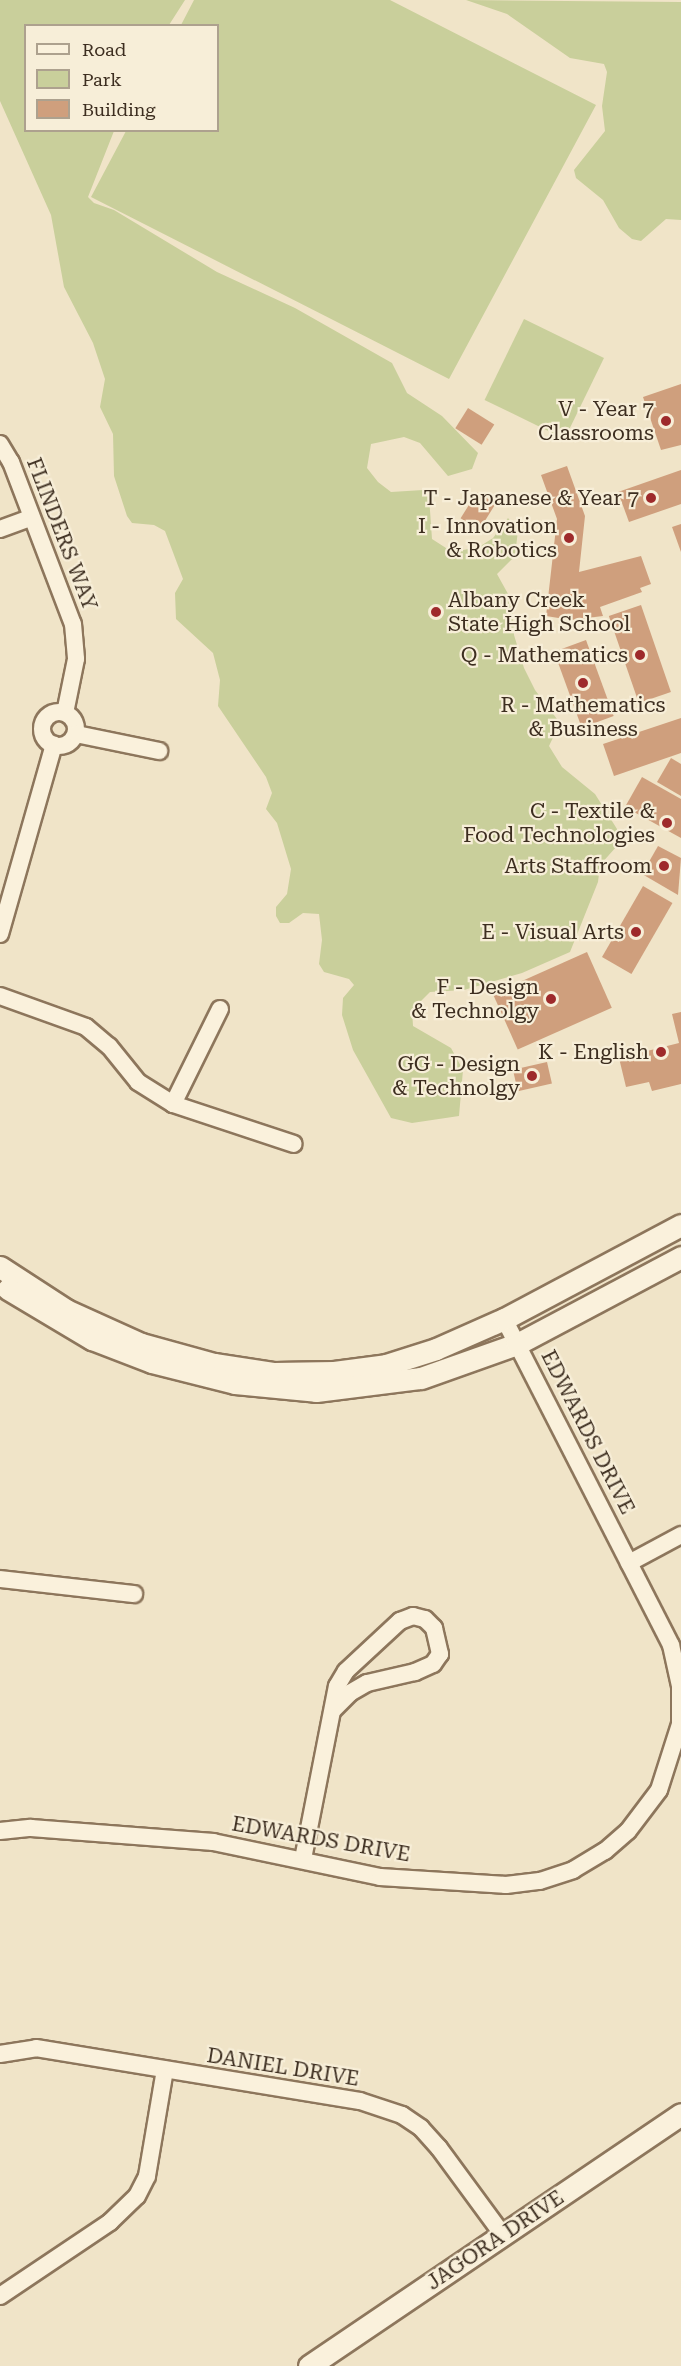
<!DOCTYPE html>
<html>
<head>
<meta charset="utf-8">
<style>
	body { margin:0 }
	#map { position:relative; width:681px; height:2366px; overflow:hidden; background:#f0e4c8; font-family:"Roboto Serif",serif }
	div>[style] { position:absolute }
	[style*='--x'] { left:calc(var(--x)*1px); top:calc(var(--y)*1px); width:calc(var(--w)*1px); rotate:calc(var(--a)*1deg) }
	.green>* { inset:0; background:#c9cf9b; transform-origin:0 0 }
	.building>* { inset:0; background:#cf9f7d; transform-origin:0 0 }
	.roads { filter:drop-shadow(2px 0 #8d765c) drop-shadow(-2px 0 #8d765c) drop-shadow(0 2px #8d765c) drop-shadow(0 -2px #8d765c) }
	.minor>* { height:16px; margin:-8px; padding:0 8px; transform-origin:8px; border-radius:8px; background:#faf1dc }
	.minor>.ring { margin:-8px; padding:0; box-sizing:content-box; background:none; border:16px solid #faf1dc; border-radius:50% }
	.tertiary>* { height:21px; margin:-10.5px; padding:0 10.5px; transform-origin:10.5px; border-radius:10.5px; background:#faf1dc }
	.dots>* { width:16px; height:16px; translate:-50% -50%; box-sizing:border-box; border:3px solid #f7eed8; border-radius:50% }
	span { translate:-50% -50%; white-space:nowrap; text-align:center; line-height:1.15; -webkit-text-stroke:4.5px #f7eed8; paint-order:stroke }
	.poi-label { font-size:21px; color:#3d2e20 }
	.right { translate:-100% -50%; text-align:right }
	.left { translate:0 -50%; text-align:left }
	.street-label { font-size:21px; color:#3d2e20 }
	.legend { position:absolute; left:24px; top:24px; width:195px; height:108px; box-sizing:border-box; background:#f7eed8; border:2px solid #ada18e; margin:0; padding:8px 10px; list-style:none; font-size:18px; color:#3d2e20 }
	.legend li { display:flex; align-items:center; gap:12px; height:30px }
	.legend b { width:30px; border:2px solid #ada18e }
</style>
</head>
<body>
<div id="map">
	<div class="green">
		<div style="clip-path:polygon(0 0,185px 0,169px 25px,26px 26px,26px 130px,114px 131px,88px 197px,94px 203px,114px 210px,217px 272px,295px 308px,392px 363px,407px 393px,442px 416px,478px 453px,472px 469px,448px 476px,420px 443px,404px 437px,371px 444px,367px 468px,378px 482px,391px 492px,423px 490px,429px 496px,432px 539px,446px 548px,463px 550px,479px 547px,493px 538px,508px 518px,518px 530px,515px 556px,497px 574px,512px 601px,514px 635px,524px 668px,535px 690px,560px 723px,549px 746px,562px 767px,595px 794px,617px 829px,617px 846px,600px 865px,598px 882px,570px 952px,522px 973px,464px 990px,430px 992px,412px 1010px,413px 1026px,451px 1048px,463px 1070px,459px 1116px,412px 1123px,391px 1118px,353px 1050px,342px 1015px,343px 998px,354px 985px,349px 979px,324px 972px,319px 964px,322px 940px,319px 914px,303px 913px,289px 923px,280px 923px,276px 916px,276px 907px,287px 894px,291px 869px,277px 823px,266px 809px,272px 793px,266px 777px,218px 706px,220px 680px,213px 653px,176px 619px,175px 593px,183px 579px,165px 531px,154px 525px,132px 523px,127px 516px,114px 476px,113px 434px,100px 407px,105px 379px,93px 343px,64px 287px,51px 215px,0 101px)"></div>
		<div style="clip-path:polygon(194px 0,390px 0,596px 105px,449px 379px,91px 197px,126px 131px,218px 130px,218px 26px,181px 25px)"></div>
		<div style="clip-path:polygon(466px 0,681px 2px,681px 220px,666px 219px,641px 241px,632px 239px,619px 228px,603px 200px,576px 178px,574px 170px,605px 131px,602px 106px,607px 72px,604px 64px,570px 58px,507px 14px)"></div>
		<div style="left:524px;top:319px;width:89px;height:90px;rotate:26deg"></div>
	</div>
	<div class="building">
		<div style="clip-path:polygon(681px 384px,681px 445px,661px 450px,643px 397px)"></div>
		<div style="left:468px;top:408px;width:31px;height:24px;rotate:32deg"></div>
		<div style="clip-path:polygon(567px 466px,585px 516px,579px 572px,641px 556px,651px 584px,640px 588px,642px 592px,600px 607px,603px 616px,571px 620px,546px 616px,557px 519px,541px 475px)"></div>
		<div style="clip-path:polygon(681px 470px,681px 504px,629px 522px,618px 492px)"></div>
		<div style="left:477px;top:492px;width:22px;height:31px;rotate:32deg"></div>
		<div style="clip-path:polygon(681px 524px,681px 552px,672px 527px)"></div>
		<div style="left:641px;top:605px;width:92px;height:34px;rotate:71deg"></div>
		<div style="left:586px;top:640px;width:81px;height:34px;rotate:70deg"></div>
		<div style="clip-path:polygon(681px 718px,681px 753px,614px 776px,603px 744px)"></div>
		<div style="clip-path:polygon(671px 758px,681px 764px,681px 796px,657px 782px)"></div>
		<div style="clip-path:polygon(642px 777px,681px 799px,681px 838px,625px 807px)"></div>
		<div style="clip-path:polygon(658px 846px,681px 858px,678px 895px,642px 874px)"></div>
		<div style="left:643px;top:886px;width:34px;height:82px;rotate:30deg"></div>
		<div style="left:587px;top:952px;width:61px;height:103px;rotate:66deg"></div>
		<div style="clip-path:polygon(681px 1012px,681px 1084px,652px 1091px,649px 1082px,626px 1087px,619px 1058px,679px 1043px,672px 1014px)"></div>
		<div style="left:547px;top:1062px;width:22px;height:35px;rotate:77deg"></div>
	</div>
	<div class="roads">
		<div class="minor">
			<div style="--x:0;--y:444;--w:21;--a:59"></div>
			<div style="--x:11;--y:462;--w:173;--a:69.1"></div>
			<div style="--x:73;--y:624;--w:35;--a:85"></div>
			<div style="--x:76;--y:659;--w:55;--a:101.5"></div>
			<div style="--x:0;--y:529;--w:32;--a:-20"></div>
			<div class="ring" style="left:42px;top:712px;width:18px;height:18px"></div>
			<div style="--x:76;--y:734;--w:85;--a:11.6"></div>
			<div style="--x:0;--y:934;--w:197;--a:-74.1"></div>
			<div style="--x:0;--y:996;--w:91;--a:19.8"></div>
			<div style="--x:86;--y:1027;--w:30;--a:40"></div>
			<div style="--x:109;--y:1046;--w:46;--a:51.1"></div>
			<div style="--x:138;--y:1082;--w:41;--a:32.2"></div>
			<div style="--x:173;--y:1104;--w:127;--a:18.3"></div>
			<div style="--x:173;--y:1104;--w:106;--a:-63.7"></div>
			<div style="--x:629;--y:1563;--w:59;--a:-28.3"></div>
			<div style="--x:0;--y:1579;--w:135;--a:6.4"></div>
			<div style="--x:0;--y:1831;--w:31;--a:-6"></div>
			<div style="--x:31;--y:1828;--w:183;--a:4.4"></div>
			<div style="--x:213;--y:1842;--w:171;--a:11.8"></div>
			<div style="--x:380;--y:1877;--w:126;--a:3.6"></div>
			<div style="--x:506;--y:1885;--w:34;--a:-7"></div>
			<div style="--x:540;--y:1881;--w:35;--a:-18"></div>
			<div style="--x:573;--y:1870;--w:37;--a:-31"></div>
			<div style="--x:605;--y:1851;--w:30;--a:-41"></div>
			<div style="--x:628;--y:1831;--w:51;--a:-52.9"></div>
			<div style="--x:659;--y:1790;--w:69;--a:-72.3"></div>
			<div style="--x:680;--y:1724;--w:38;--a:-90"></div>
			<div style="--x:680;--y:1686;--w:42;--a:-102.4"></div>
			<div style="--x:671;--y:1645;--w:366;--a:-117.1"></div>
			<div style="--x:303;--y:1859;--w:176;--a:-78.9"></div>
			<div style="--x:337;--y:1686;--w:17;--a:-59"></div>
			<div style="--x:346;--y:1671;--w:74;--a:-42.8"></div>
			<div style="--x:400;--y:1621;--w:14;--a:-21"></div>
			<div style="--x:413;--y:1616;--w:12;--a:14"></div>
			<div style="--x:425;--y:1619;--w:13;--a:45"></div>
			<div style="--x:434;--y:1628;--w:27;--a:77"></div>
			<div style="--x:440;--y:1654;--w:12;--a:125"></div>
			<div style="--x:433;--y:1664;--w:20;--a:156"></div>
			<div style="--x:415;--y:1672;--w:49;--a:167.1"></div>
			<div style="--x:367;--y:1683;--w:20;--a:150"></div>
			<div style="--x:350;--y:1693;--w:23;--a:135"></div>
			<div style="--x:0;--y:2054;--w:36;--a:-9"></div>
			<div style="--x:36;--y:2048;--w:328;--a:9.3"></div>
			<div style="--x:360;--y:2101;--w:44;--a:18.4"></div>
			<div style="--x:402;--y:2115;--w:23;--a:34"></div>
			<div style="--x:421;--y:2128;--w:27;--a:48"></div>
			<div style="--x:439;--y:2148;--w:108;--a:53.7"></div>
			<div style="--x:0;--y:2296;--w:133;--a:-33.9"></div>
			<div style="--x:110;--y:2222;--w:37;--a:-44"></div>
			<div style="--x:137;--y:2196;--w:22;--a:-63"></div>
			<div style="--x:147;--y:2176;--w:108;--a:-80.4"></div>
		</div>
		<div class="tertiary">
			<div style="--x:0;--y:1267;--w:79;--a:33.1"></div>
			<div style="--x:66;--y:1310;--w:82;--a:24.4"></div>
			<div style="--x:141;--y:1344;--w:76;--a:15.3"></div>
			<div style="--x:214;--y:1364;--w:61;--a:8.5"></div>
			<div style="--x:274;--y:1373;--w:60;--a:-1"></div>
			<div style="--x:334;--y:1372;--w:52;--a:-7.7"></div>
			<div style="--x:386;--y:1365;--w:52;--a:-17.7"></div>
			<div style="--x:436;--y:1349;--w:74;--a:-23.8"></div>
			<div style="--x:504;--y:1319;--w:200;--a:-28"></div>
			<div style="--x:8;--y:1289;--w:98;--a:30.8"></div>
			<div style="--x:92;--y:1339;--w:64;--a:21"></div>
			<div style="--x:152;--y:1362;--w:86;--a:14.2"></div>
			<div style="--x:235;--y:1383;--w:81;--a:5.6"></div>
			<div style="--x:316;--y:1391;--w:106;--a:-7.1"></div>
			<div style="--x:421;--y:1378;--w:102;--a:-19.5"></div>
			<div style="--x:517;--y:1344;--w:186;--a:-27.9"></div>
			<div style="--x:309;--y:2366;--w:449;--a:-34.1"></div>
		</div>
	</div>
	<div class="dots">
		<div style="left:666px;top:421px;background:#9e2a2b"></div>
		<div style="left:651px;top:498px;background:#9e2a2b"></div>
		<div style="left:569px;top:538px;background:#9e2a2b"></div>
		<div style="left:436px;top:612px;background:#9e2a2b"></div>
		<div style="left:640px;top:655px;background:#9e2a2b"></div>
		<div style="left:583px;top:683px;background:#9e2a2b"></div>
		<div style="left:667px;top:823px;background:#9e2a2b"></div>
		<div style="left:664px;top:866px;background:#9e2a2b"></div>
		<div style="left:636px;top:932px;background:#9e2a2b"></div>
		<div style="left:551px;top:999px;background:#9e2a2b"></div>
		<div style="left:661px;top:1052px;background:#9e2a2b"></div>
		<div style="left:532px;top:1076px;background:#9e2a2b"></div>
	</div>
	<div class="poi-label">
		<span class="right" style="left:654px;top:421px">V - Year 7<br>Classrooms</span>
		<span class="right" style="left:639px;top:498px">T - Japanese &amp; Year 7</span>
		<span class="right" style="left:557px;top:538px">I - Innovation<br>&amp; Robotics</span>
		<span class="left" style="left:448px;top:612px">Albany Creek<br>State High School</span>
		<span class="right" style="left:628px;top:655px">Q - Mathematics</span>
		<span style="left:583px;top:717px">R - Mathematics<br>&amp; Business</span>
		<span class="right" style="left:655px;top:823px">C - Textile &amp;<br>Food Technologies</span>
		<span class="right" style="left:652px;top:866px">Arts Staffroom</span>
		<span class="right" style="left:624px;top:932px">E - Visual Arts</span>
		<span class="right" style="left:539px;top:999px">F - Design<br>&amp; Technolgy</span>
		<span class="right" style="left:649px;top:1052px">K - English</span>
		<span class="right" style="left:520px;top:1076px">GG - Design<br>&amp; Technolgy</span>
	</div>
	<div class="street-label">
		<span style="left:62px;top:534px;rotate:69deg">FLINDERS WAY</span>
		<span style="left:588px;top:1432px;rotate:63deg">EDWARDS DRIVE</span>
		<span style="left:321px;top:1839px;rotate:10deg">EDWARDS DRIVE</span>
		<span style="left:283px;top:2067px;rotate:9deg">DANIEL DRIVE</span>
		<span style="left:495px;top:2240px;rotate:-34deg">JAGORA DRIVE</span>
	</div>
	<ul class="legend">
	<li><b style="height:8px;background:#faf1dc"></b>Road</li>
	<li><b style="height:16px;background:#c9cf9b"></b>Park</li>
	<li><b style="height:16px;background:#cf9f7d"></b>Building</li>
	</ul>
</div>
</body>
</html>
